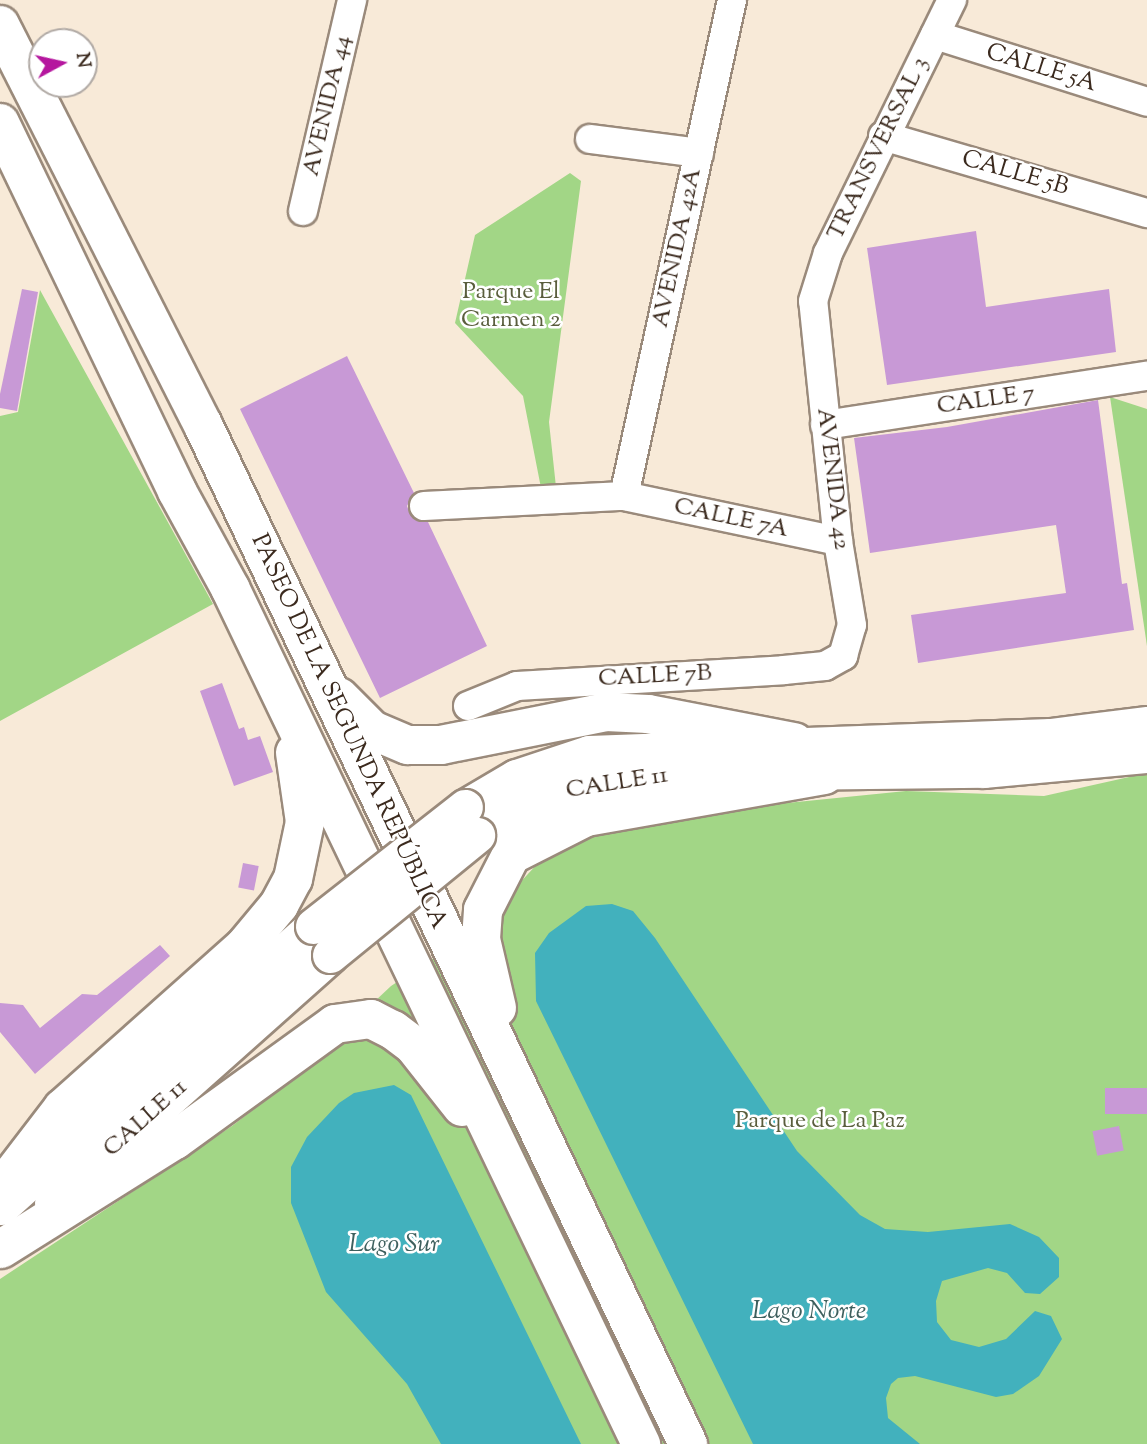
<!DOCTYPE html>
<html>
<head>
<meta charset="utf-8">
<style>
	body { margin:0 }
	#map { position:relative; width:1147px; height:1444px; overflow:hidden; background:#f8ead8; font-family:"Sorts Mill Goudy",serif }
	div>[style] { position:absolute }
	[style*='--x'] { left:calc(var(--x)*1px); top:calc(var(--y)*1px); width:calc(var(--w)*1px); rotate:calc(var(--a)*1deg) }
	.green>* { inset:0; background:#a2d686 }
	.water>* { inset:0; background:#42b1bd }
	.building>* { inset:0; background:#c899d6; transform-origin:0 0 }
	.roads { filter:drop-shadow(2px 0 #9a8a7b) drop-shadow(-2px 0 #9a8a7b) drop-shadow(0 2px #9a8a7b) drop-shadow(0 -2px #9a8a7b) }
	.minor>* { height:28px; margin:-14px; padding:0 14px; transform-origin:14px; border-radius:14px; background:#fff }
	.major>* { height:35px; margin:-17.5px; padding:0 17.5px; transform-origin:17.5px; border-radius:17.5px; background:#fff }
	.highway>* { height:38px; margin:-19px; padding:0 19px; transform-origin:19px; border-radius:19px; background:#fff }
	.bridges { filter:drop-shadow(2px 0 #9a8a7b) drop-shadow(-2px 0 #9a8a7b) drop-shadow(0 2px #9a8a7b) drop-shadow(0 -2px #9a8a7b) }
	.major-bridge>* { height:35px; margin:-17.5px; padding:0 17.5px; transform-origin:17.5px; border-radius:17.5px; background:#fff }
	span { translate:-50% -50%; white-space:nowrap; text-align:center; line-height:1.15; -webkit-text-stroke:5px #fff; paint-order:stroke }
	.street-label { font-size:24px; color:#3b2a1e }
	.park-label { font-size:24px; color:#5a5e3d }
	.water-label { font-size:26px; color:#3e605e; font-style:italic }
	.north { position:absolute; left:28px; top:28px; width:70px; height:70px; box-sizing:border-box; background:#fff; border:2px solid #b1aaa5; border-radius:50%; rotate:82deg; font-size:19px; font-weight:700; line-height:28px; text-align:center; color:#3b2a1e }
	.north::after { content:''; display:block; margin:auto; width:24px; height:32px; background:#b5179e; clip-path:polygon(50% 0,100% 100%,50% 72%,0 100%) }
</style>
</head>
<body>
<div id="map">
	<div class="green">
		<div style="clip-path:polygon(570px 173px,581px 181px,549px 422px,556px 487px,541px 488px,523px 396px,455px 323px,475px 235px)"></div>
		<div style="clip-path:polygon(40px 290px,213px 604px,0 721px,0 416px,18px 412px)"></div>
		<div style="clip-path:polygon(1110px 397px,1147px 409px,1147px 646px)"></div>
		<div style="clip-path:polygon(1147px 773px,1147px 1444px,0 1444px,0 1279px,232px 1126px,289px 1082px,391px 986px,475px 931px,540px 861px,609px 821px,906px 791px,1044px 796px)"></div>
	</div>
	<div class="water">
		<div style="clip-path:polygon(612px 904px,633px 911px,655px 938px,797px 1151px,860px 1215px,885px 1229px,928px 1232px,1010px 1224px,1039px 1237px,1059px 1258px,1059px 1277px,1040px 1294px,1025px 1293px,1007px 1273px,988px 1268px,942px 1281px,936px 1301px,937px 1322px,951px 1340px,979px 1347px,1006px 1339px,1035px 1311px,1051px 1316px,1062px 1339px,1039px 1376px,1013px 1394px,996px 1397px,915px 1376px,898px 1378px,891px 1384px,886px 1398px,888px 1418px,920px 1444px,753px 1444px,536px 1001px,535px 953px,549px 933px,586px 906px)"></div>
		<div style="clip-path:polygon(394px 1085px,411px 1095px,581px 1444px,441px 1444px,407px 1384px,326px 1292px,291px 1203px,291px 1167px,307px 1137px,339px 1103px,354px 1093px)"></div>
	</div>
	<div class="building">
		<div style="clip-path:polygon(976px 231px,986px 307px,1109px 289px,1116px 352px,887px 385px,867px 248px)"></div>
		<div style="clip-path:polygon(22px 289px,38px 292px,17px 411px,0 408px,0 394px)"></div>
		<div style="clip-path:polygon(347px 356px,414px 493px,407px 506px,410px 514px,428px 522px,487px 646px,380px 698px,240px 409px)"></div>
		<div style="clip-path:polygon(1098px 400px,1122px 584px,1127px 583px,1134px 630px,918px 663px,911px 615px,1066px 593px,1056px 525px,870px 553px,854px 438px,947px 427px)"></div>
		<div style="clip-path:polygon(222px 683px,239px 729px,244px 727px,248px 740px,260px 736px,273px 772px,234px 786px,200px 691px)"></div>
		<div style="left:243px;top:863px;width:16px;height:25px;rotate:11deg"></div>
		<div style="clip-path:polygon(160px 945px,170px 956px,35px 1074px,0 1032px,0 1003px,23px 1005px,40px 1028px,82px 994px,97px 995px)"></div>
		<div style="left:1147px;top:1088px;width:26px;height:42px;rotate:90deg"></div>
		<div style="left:1119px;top:1126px;width:25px;height:27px;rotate:79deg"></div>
	</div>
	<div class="roads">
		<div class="minor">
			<div style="--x:935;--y:35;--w:222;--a:17.5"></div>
			<div style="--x:883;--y:136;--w:275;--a:16.3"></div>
			<div style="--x:590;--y:139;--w:110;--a:7.3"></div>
			<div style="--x:303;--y:211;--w:217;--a:-76.9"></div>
			<div style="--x:825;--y:425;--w:326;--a:-8.7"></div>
			<div style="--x:624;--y:496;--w:508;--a:-77.72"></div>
			<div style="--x:424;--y:506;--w:200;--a:-2.9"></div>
			<div style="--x:624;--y:496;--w:219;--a:11.9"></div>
			<div style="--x:468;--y:706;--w:53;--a:-22.2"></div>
			<div style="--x:517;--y:686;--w:267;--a:-3.4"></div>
			<div style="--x:784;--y:670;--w:41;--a:-5.6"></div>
			<div style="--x:825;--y:666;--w:21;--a:-29"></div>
			<div style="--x:843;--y:656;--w:32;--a:-74"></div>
			<div style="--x:852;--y:625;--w:85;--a:-99.5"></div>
			<div style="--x:838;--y:541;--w:241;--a:-95.9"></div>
			<div style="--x:813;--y:301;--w:50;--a:-72.6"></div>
			<div style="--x:828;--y:253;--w:282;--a:-63.9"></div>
		</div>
		<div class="major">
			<div style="--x:465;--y:807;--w:59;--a:-30.5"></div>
			<div style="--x:516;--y:777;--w:77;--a:-18.2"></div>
			<div style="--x:589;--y:753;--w:461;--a:-2.1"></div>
			<div style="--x:1050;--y:736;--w:98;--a:-7.1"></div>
			<div style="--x:477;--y:835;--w:82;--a:-29.1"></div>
			<div style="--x:549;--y:795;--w:61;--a:-14.3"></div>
			<div style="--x:608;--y:780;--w:77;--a:-5.2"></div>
			<div style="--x:685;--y:773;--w:299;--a:-0.6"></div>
			<div style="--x:984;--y:770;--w:164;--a:-5.3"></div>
			<div style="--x:52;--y:1203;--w:373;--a:-41.7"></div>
			<div style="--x:1;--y:1207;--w:420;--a:-42"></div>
		</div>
		<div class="highway">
			<div style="--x:0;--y:25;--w:449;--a:63.1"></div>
			<div style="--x:203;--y:425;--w:1129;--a:64.55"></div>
			<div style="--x:0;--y:123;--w:408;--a:64.3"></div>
			<div style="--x:177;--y:491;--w:111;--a:61.3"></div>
			<div style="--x:230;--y:588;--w:950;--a:64.35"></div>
			<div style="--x:339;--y:697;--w:47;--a:45"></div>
			<div style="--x:372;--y:730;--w:39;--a:23"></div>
			<div style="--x:408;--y:745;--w:33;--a:0"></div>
			<div style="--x:441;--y:745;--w:168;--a:-11.3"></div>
			<div style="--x:606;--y:712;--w:42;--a:2.7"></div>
			<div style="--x:648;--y:714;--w:149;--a:10.9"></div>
			<div style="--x:497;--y:1008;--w:71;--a:-103.1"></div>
			<div style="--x:481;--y:939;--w:29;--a:-86"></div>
			<div style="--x:483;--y:910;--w:62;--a:-63"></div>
			<div style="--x:511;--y:855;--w:84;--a:-26.9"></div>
			<div style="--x:586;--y:817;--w:242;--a:-10"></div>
			<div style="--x:0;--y:1190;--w:103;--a:-52.5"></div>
			<div style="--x:63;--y:1108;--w:242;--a:-41.7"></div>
			<div style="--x:244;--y:947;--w:55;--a:-50.2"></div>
			<div style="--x:279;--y:905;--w:30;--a:-62"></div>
			<div style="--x:293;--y:879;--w:58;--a:-78.1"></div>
			<div style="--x:305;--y:822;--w:70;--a:-98.2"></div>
			<div style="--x:1;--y:1249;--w:205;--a:-32.1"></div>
			<div style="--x:175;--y:1140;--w:198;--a:-35.9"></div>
			<div style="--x:335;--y:1024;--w:36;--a:-8"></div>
			<div style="--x:371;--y:1019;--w:25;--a:27"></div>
			<div style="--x:393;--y:1030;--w:25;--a:37"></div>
			<div style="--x:413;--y:1045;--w:79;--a:51.7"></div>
		</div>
	</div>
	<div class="bridges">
		<div class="major-bridge">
			<div style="--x:313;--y:926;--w:193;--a:-38.1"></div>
			<div style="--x:330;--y:955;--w:190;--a:-39.2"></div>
		</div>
	</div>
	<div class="street-label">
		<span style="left:1041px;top:69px;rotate:17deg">CALLE 5A</span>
		<span style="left:328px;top:106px;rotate:-77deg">AVENIDA 44</span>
		<span style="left:879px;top:149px;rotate:-64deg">TRANSVERSAL 3</span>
		<span style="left:1015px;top:174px;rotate:16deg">CALLE 5B</span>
		<span style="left:678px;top:248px;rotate:-78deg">AVENIDA 42A</span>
		<span style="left:986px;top:401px;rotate:-8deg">CALLE 7</span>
		<span style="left:832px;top:479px;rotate:83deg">AVENIDA 42</span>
		<span style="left:731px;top:519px;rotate:12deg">CALLE 7A</span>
		<span style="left:655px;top:677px;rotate:-3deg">CALLE 7B</span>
		<span style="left:348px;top:732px;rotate:65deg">PASEO DE LA SEGUNDA REPÚBLICA</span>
		<span style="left:617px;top:784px;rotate:-9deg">CALLE 11</span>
		<span style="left:146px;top:1119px;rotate:-42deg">CALLE 11</span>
	</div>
	<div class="park-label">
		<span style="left:511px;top:307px">Parque El<br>Carmen 2</span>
		<span style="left:820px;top:1122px">Parque de La Paz</span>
	</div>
	<div class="water-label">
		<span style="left:394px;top:1245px">Lago Sur</span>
		<span style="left:809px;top:1312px">Lago Norte</span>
	</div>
	<div class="north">N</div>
</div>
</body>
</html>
